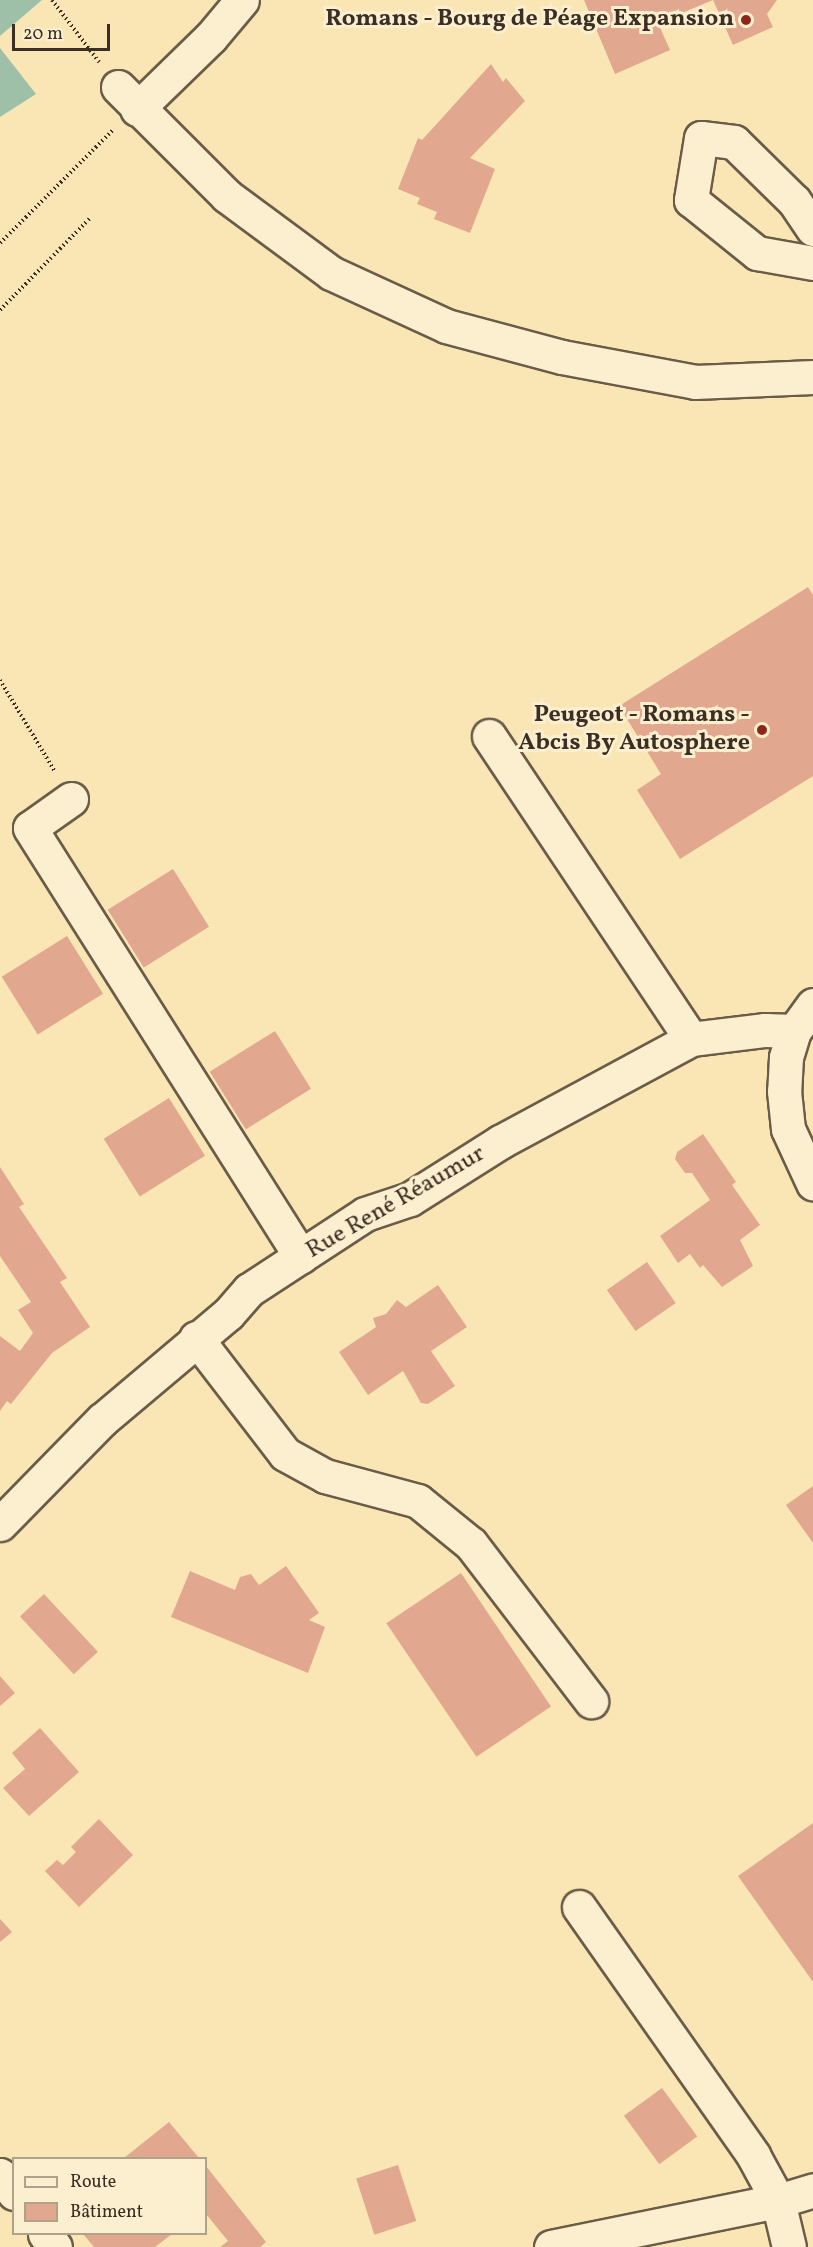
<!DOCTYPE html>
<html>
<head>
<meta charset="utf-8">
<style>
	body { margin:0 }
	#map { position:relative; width:813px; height:2247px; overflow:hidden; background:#fae6b5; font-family:Vollkorn,serif }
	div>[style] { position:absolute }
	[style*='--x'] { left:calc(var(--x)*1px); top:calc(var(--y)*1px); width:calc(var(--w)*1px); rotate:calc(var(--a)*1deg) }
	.water>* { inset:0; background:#9fc0a8 }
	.building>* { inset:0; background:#e1a88f; transform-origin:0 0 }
	.path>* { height:4px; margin-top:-2px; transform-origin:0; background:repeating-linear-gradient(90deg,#3b2e24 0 1.5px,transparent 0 4.5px) }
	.roads { filter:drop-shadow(2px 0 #6b5c48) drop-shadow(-2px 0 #6b5c48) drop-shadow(0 2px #6b5c48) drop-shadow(0 -2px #6b5c48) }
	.minor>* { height:33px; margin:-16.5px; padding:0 16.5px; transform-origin:16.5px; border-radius:16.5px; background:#fcefcf }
	.dots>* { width:16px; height:16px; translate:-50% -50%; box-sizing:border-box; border:3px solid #fcefcf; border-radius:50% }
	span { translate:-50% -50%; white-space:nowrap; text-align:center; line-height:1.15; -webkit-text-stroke:6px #fcefcf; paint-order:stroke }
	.poi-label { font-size:24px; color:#3b2e24; font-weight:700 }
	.right { translate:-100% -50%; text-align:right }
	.street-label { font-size:24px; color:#3b2e24 }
	.legend { position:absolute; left:12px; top:2157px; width:195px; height:78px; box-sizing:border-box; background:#fcefcf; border:2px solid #afa28b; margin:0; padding:8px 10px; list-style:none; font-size:18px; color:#3b2e24 }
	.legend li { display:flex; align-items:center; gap:12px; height:30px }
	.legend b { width:30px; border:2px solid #afa28b }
	.scale { position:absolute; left:12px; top:24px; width:98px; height:27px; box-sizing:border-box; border:3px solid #3b2e24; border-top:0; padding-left:8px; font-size:18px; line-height:21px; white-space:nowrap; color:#3b2e24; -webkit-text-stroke:4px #fcefcf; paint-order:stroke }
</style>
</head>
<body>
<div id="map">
	<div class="water">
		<div style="clip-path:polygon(0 0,42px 0,0 36px)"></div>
		<div style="clip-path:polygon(0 48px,36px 94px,0 117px)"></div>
	</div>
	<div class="building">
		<div style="clip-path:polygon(584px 0,713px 0,658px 23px,670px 50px,615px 74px)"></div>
		<div style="clip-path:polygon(713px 0,777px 0,767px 14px,773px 27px,733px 45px)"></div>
		<div style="clip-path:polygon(491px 64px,503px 82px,506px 78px,525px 101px,470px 158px,495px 169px,470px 233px,434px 219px,437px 212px,417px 204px,420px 198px,398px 189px,418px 138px,422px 140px)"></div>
		<div style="clip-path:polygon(808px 587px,813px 595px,813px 776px,680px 859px,637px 790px,661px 774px,619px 706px)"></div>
		<div style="left:173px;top:869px;width:68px;height:77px;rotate:58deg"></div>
		<div style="left:67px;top:936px;width:68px;height:77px;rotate:58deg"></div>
		<div style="left:275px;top:1031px;width:68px;height:77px;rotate:58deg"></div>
		<div style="left:169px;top:1098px;width:68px;height:77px;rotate:58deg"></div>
		<div style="clip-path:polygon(703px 1134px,736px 1182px,732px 1185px,760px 1225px,740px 1240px,753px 1266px,722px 1287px,703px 1265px,700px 1268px,690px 1254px,678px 1263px,660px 1236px,710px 1200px,692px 1173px,685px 1173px,675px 1159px,677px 1152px)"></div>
		<div style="clip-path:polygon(0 1167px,24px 1204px,19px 1207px,67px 1278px,60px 1282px,90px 1327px,52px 1353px,11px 1404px,7px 1401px,0 1411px,0 1336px,20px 1351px,33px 1333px,18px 1310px,31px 1302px,0 1256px)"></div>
		<div style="left:647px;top:1262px;width:50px;height:49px;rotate:55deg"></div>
		<div style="clip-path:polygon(438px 1285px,467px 1327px,431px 1351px,455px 1386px,428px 1404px,421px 1403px,403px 1371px,368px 1395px,339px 1352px,376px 1327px,373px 1318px,386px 1314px,397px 1300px,406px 1307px)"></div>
		<div style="clip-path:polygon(813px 1486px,813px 1543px,786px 1505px)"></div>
		<div style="clip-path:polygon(286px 1566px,319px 1613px,309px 1620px,325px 1627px,308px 1673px,171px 1617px,190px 1571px,235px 1590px,240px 1577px,251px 1574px,259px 1585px)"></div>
		<div style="left:461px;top:1573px;width:161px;height:90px;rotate:56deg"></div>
		<div style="left:44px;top:1594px;width:79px;height:33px;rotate:47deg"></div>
		<div style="clip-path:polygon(0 1676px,15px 1693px,0 1706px)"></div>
		<div style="clip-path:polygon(40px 1728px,79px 1772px,29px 1816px,3px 1788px,25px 1769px,12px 1753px)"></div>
		<div style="clip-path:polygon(99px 1819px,133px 1855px,79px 1907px,45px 1871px,57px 1860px,63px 1865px,76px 1852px,71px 1847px)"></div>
		<div style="clip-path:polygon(813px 1823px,813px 1982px,738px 1876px)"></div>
		<div style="clip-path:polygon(0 1919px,12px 1932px,0 1942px)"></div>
		<div style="left:662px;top:2088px;width:60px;height:47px;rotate:54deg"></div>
		<div style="clip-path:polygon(169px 2122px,199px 2158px,124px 2158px)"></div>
		<div style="left:398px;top:2165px;width:59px;height:44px;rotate:72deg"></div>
		<div style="clip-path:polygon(206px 2166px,266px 2242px,260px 2247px,220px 2247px,228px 2241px,206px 2214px)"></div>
		<div style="clip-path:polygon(83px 2234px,172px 2234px,155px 2247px,94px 2247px)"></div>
	</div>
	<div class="path">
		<div style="--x:52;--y:0;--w:78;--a:52.8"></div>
		<div style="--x:0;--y:243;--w:161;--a:-45"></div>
		<div style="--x:0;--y:310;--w:129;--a:-45.6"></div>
		<div style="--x:0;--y:680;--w:107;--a:59.1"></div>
	</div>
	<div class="roads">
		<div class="minor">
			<div style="--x:118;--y:87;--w:154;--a:45"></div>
			<div style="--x:227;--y:196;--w:129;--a:36.5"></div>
			<div style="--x:331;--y:273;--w:127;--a:24.7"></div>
			<div style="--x:446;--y:326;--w:120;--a:15"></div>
			<div style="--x:562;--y:357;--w:135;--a:10.6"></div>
			<div style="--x:695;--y:382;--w:118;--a:-2.4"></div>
			<div style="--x:137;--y:109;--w:103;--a:-44.2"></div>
			<div style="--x:211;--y:37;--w:48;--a:-50"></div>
			<div style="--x:813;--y:229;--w:34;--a:-124"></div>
			<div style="--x:794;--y:201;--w:84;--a:-135.5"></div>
			<div style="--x:734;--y:142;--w:33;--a:-173"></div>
			<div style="--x:701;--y:138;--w:63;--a:99.2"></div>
			<div style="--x:691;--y:200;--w:85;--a:38.8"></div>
			<div style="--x:757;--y:253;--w:57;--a:10.1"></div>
			<div style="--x:489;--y:736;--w:364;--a:56.3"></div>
			<div style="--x:71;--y:799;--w:50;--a:144.7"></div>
			<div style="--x:30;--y:828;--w:507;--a:57.72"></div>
			<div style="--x:813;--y:1005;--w:32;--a:126"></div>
			<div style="--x:794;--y:1031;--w:27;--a:107"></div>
			<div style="--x:786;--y:1057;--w:34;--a:93"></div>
			<div style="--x:784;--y:1091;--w:38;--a:84"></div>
			<div style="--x:788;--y:1129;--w:60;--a:65.2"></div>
			<div style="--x:196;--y:1338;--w:146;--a:52.5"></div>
			<div style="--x:285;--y:1454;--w:46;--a:28.8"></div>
			<div style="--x:325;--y:1476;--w:96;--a:15"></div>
			<div style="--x:418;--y:1501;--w:68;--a:39.1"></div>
			<div style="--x:471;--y:1544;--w:198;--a:52.6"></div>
			<div style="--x:0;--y:1524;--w:146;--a:-45.6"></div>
			<div style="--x:102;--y:1420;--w:165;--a:-40.1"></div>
			<div style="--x:228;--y:1314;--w:32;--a:-49"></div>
			<div style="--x:249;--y:1290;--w:139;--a:-33.2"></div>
			<div style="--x:365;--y:1214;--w:47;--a:-18.4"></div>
			<div style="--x:410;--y:1199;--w:107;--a:-32.3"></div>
			<div style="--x:500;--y:1142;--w:217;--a:-28.3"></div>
			<div style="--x:691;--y:1039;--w:75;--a:-6.9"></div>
			<div style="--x:765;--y:1030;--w:29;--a:2"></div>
			<div style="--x:579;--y:1907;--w:303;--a:54.9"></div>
			<div style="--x:753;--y:2155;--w:52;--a:61.5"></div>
			<div style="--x:778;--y:2201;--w:47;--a:76.6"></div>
			<div style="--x:0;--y:2175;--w:23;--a:52"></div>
			<div style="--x:45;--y:2234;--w:16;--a:52"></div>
			<div style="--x:551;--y:2247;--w:232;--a:-11.5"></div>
			<div style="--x:778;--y:2201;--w:37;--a:-17"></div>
		</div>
	</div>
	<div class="dots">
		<div style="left:746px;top:20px;background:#8f2418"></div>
		<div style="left:762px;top:730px;background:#8f2418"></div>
	</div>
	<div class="poi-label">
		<span class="right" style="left:734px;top:20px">Romans - Bourg de Péage Expansion</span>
		<span class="right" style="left:750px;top:730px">Peugeot - Romans -<br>Abcis By Autosphere</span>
	</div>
	<div class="street-label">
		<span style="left:396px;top:1203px;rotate:-30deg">Rue René Réaumur</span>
	</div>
	<ul class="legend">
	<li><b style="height:8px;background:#fcefcf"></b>Route</li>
	<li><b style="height:16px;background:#e1a88f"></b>Bâtiment</li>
	</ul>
	<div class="scale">20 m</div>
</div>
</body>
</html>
